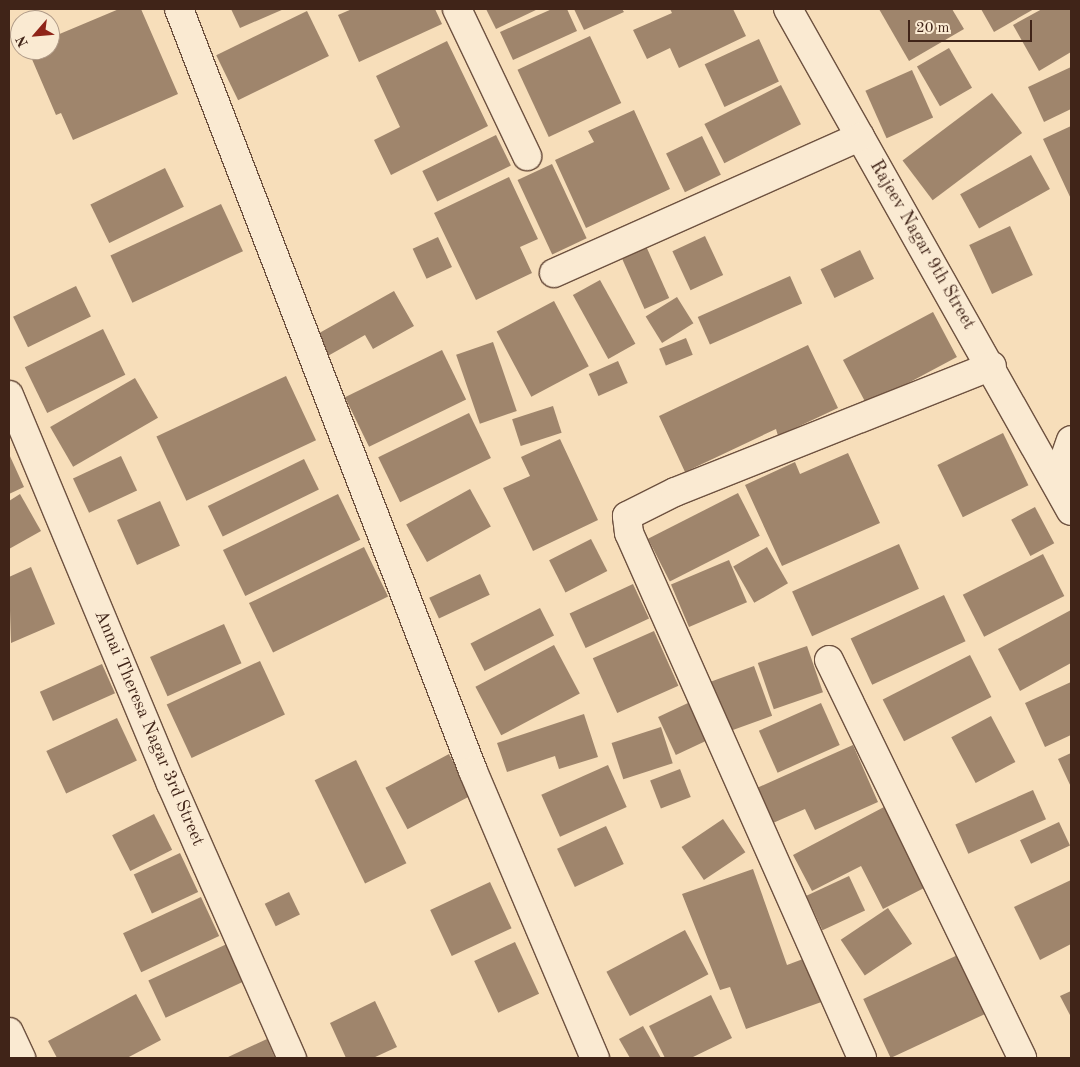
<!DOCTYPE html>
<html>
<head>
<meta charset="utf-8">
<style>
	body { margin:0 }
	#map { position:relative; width:1080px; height:1067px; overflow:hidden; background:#f7deba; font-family:"Old Standard TT",serif }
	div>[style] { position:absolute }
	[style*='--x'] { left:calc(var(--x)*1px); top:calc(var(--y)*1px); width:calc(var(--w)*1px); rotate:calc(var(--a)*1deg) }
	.building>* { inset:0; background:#9f856c; transform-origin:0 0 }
	.roads { filter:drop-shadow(1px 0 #6e5240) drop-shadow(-1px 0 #6e5240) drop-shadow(0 1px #6e5240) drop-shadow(0 -1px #6e5240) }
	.minor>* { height:28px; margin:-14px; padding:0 14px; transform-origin:14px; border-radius:14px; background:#faead2 }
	span { translate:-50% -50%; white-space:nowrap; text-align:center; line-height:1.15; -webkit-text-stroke:4px #faead2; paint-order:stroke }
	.street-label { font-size:18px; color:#402418 }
	.frame { position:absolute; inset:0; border:10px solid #402418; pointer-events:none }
	.north { position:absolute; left:10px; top:10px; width:50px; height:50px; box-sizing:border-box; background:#faead2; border:1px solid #b09b88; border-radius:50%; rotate:243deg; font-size:14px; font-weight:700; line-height:20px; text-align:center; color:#402418 }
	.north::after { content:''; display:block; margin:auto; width:18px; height:22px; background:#8f2418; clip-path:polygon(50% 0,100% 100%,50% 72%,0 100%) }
	.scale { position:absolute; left:908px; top:20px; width:124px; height:22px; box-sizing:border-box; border:2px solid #402418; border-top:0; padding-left:6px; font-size:15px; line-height:18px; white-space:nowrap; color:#402418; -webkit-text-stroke:4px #faead2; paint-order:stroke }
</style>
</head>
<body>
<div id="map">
	<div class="building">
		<div style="clip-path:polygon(119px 9px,141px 9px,178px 94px,73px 140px,61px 113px,56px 115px,28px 50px,50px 50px,50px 38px)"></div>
		<div style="clip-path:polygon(231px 9px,284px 9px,240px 28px)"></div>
		<div style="clip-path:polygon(352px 9px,435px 9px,442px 24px,359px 62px,338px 15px)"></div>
		<div style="clip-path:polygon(486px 9px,538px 9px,496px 29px)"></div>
		<div style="clip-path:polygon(552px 9px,567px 9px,577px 31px,513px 60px,500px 32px)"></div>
		<div style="clip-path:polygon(574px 9px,622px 9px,624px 12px,584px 30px)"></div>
		<div style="clip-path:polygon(670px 9px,733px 9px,746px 36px,679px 68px,670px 48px,647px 59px,633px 30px,672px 13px)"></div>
		<div style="clip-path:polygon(879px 9px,952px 9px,964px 29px,909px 61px)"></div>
		<div style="clip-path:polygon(981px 9px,1034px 9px,994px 32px)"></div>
		<div style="clip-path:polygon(1042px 9px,1071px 9px,1071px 52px,1039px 71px,1013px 25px)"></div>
		<div style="left:307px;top:11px;width:50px;height:101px;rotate:64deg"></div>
		<div style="left:590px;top:36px;width:74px;height:80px;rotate:65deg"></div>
		<div style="left:759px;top:39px;width:47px;height:60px;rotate:65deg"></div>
		<div style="clip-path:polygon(447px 41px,488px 126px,391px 175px,374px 140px,400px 127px,376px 76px)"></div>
		<div style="left:949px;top:48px;width:46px;height:37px;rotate:60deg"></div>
		<div style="clip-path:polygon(1071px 67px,1071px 109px,1044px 122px,1028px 87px)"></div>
		<div style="left:912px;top:70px;width:52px;height:51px;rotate:66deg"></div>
		<div style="left:781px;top:85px;width:44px;height:86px;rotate:63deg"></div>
		<div style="left:992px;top:93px;width:50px;height:112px;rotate:53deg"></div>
		<div style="clip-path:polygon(634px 110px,670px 189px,586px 228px,555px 160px,594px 142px,588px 131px)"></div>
		<div style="clip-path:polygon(1071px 126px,1071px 199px,1043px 139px)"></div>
		<div style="left:496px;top:135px;width:34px;height:82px;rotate:64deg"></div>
		<div style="left:702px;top:136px;width:43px;height:40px;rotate:64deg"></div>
		<div style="left:1031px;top:155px;width:39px;height:81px;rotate:61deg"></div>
		<div style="left:552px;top:164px;width:82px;height:38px;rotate:65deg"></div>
		<div style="left:165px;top:168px;width:43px;height:83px;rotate:64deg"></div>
		<div style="clip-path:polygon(509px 177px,538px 239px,520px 247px,532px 273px,476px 300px,434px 213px)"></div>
		<div style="left:221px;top:204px;width:52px;height:122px;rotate:65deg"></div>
		<div style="left:1010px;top:226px;width:54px;height:45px;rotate:65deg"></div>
		<div style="left:705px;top:236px;width:43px;height:36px;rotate:65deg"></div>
		<div style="left:438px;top:237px;width:33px;height:28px;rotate:65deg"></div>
		<div style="left:646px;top:246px;width:57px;height:27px;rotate:66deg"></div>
		<div style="left:860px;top:250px;width:32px;height:44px;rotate:64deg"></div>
		<div style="left:790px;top:276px;width:30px;height:101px;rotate:66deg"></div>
		<div style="left:600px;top:280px;width:73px;height:31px;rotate:61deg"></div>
		<div style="left:76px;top:286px;width:34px;height:70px;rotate:64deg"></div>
		<div style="clip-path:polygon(394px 291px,414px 326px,373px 349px,365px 335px,326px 357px,314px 336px)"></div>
		<div style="left:677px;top:297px;width:31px;height:37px;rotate:58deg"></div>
		<div style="left:554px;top:301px;width:74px;height:65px;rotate:62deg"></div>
		<div style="left:933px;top:312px;width:51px;height:102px;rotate:62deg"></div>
		<div style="left:103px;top:329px;width:51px;height:87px;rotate:64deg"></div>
		<div style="left:686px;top:338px;width:18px;height:29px;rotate:68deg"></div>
		<div style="left:493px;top:342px;width:73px;height:39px;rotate:71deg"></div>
		<div style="clip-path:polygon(808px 345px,838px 408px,778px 436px,776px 429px,685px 472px,659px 416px)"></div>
		<div style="left:442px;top:350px;width:55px;height:108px;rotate:64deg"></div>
		<div style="left:618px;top:361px;width:24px;height:32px;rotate:66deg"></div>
		<div style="left:286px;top:376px;width:71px;height:143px;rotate:65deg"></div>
		<div style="left:135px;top:378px;width:46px;height:98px;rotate:60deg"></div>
		<div style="left:553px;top:406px;width:28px;height:43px;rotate:72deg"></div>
		<div style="left:469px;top:413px;width:50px;height:101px;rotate:64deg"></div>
		<div style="left:1003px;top:433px;width:58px;height:73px;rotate:64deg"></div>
		<div style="clip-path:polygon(560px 439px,598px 520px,533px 551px,503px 488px,530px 476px,521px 457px)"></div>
		<div style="clip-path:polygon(848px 453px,880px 523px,782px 566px,745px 485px,795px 462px,800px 474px)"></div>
		<div style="clip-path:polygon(9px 454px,24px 487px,9px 494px)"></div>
		<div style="left:121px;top:456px;width:38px;height:53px;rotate:65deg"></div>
		<div style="left:304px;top:459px;width:34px;height:107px;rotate:64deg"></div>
		<div style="left:470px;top:489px;width:43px;height:73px;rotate:61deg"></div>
		<div style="left:738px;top:493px;width:48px;height:101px;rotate:63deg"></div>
		<div style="clip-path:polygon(20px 494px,41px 531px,9px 549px,9px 501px)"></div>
		<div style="left:338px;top:494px;width:51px;height:128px;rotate:64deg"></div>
		<div style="left:160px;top:501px;width:49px;height:47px;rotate:66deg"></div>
		<div style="left:1035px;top:507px;width:41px;height:27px;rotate:62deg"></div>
		<div style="left:591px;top:539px;width:36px;height:47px;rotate:63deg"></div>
		<div style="left:899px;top:544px;width:49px;height:117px;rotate:66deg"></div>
		<div style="left:364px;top:547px;width:55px;height:128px;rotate:64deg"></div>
		<div style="left:767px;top:547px;width:42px;height:39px;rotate:60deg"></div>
		<div style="left:1043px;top:554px;width:47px;height:90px;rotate:63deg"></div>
		<div style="left:729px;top:560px;width:46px;height:63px;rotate:67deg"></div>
		<div style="clip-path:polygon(31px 567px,55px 624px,11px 643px,9px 577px)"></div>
		<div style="left:480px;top:574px;width:23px;height:56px;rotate:65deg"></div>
		<div style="left:633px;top:584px;width:38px;height:70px;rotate:65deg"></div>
		<div style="left:944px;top:595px;width:51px;height:103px;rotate:65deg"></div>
		<div style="left:540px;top:608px;width:31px;height:78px;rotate:63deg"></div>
		<div style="clip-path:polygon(1071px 610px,1071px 663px,1020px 691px,998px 649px)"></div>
		<div style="left:224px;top:624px;width:43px;height:81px;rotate:66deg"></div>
		<div style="left:654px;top:631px;width:60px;height:67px;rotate:66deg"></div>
		<div style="left:554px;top:645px;width:55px;height:89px;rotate:62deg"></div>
		<div style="left:807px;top:646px;width:49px;height:52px;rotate:71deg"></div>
		<div style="left:970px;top:655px;width:47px;height:98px;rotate:63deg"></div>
		<div style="left:260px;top:661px;width:59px;height:103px;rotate:65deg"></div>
		<div style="left:102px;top:664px;width:32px;height:68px;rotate:66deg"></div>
		<div style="left:754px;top:666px;width:53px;height:52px;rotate:70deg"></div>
		<div style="clip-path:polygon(1071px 682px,1071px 735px,1045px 747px,1025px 703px)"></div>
		<div style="left:688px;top:703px;width:42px;height:33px;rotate:65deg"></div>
		<div style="left:821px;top:703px;width:46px;height:68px;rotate:66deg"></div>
		<div style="clip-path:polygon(584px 714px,598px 757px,559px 769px,555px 756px,507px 772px,497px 743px)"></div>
		<div style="left:991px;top:716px;width:52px;height:45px;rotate:62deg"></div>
		<div style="left:117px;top:718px;width:47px;height:78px;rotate:65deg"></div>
		<div style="left:661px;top:727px;width:38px;height:52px;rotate:72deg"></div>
		<div style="clip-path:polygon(853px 745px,878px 802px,815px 830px,805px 809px,766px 826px,750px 791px)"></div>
		<div style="clip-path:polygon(1071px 753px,1071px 787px,1058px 759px)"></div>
		<div style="left:449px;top:754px;width:47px;height:72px;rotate:62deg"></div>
		<div style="left:356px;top:760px;width:115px;height:46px;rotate:64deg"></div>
		<div style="left:608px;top:765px;width:46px;height:73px;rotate:66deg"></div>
		<div style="left:680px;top:769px;width:30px;height:32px;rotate:69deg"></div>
		<div style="left:1033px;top:790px;width:32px;height:85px;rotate:66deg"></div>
		<div style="clip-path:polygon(884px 807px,926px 887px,883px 909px,861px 866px,812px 891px,793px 855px)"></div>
		<div style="left:154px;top:814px;width:40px;height:47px;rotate:63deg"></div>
		<div style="left:723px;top:819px;width:40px;height:50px;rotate:56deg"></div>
		<div style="left:1059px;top:822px;width:26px;height:43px;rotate:65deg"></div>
		<div style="left:606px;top:826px;width:42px;height:54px;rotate:65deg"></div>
		<div style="left:180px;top:853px;width:43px;height:51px;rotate:65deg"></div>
		<div style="clip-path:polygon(753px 869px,787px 965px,811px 956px,827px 1000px,746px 1029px,730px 987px,720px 990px,682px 894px)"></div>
		<div style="left:849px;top:876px;width:38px;height:47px;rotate:65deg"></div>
		<div style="clip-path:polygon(1071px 880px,1071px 944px,1040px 960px,1014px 907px)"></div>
		<div style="left:490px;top:882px;width:51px;height:66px;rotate:65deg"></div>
		<div style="left:289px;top:892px;width:25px;height:27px;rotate:64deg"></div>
		<div style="left:201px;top:897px;width:43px;height:86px;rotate:65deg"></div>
		<div style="left:888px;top:908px;width:43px;height:57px;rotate:56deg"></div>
		<div style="left:685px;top:930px;width:50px;height:89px;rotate:62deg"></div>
		<div style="left:515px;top:942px;width:57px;height:45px;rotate:65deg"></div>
		<div style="left:229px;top:943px;width:41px;height:89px;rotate:65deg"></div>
		<div style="left:962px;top:953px;width:65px;height:109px;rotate:65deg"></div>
		<div style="clip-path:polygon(1071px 991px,1071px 1017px,1060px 996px)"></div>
		<div style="clip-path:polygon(136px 994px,161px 1040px,127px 1058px,57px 1058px,48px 1041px)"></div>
		<div style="clip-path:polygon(711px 995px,732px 1038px,691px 1058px,665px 1058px,649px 1026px)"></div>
		<div style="clip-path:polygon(375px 1001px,397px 1047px,373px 1058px,346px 1058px,330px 1023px)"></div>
		<div style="clip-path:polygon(643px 1026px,661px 1058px,630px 1058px,619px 1039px)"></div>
		<div style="clip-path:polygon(267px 1039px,275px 1058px,226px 1058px)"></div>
	</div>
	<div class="roads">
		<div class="minor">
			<div style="--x:179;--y:9;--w:817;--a:68.9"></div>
			<div style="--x:473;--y:771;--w:312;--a:67"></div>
			<div style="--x:457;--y:9;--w:163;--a:64.5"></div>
			<div style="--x:788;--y:9;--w:576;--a:60.59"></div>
			<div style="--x:554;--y:273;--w:335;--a:-24"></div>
			<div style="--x:9;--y:395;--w:421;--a:67.4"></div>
			<div style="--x:171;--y:784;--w:300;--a:66.2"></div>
			<div style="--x:1057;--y:480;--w:42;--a:-70.7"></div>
			<div style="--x:829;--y:660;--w:442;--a:64.1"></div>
			<div style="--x:9;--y:1032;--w:29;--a:65"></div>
			<div style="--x:862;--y:1058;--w:574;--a:-113.93"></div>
			<div style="--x:629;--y:533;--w:17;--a:-97"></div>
			<div style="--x:627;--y:516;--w:54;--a:-26.6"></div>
			<div style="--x:675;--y:492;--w:341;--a:-21.7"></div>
		</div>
	</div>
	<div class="street-label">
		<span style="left:922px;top:245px;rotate:60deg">Rajeev Nagar 9th Street</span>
		<span style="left:149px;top:728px;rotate:67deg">Annai Theresa Nagar 3rd Street</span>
	</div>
	<div class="frame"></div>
	<div class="north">N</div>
	<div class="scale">20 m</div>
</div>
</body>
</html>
